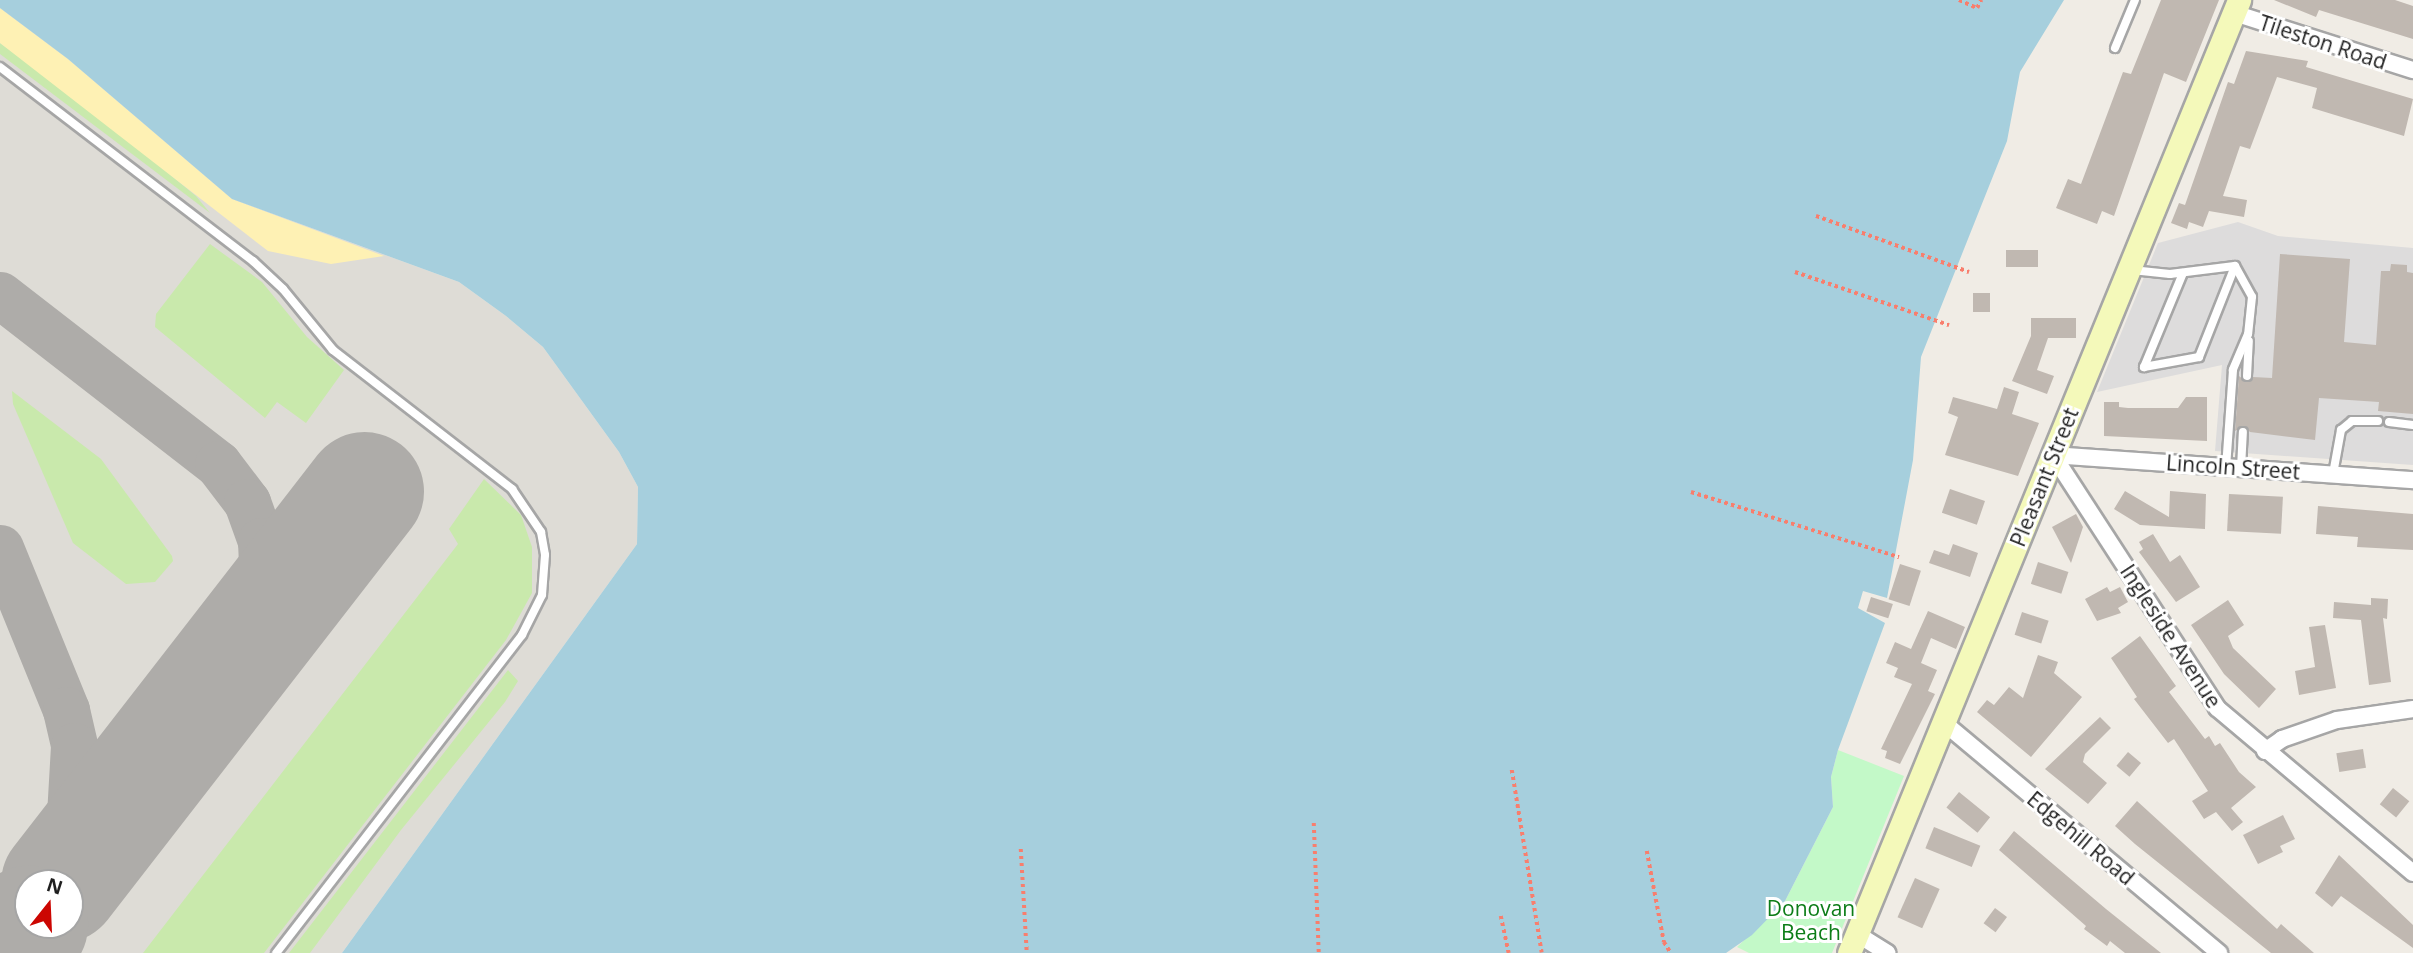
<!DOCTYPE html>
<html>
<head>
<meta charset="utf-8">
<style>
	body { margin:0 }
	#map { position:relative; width:2413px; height:953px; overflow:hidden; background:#f0ece5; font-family:"Open Sans",sans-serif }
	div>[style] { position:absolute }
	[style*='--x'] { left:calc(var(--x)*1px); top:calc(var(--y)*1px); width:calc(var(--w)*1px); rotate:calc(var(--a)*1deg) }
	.residential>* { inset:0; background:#dddcdc }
	.airport>* { inset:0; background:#dedcd6 }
	.grass>* { inset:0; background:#c9e9ac }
	.sand>* { inset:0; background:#fef1b4 }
	.park>* { inset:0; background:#c3f9c8 }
	.water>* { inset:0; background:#a6cfdd }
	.taxiway>* { height:47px; margin:-23.5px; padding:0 23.5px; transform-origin:23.5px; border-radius:23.5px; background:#aeaca9 }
	.runway>* { height:119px; margin:-59.5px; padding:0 59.5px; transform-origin:59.5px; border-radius:59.5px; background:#aeaca9 }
	.building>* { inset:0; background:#c0b8b1; transform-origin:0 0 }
	.path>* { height:3.5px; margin-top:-1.75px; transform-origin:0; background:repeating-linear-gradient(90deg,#f87e6d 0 3.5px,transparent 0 7px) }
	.roads { filter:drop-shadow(2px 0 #a6a6a6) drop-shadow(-2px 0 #a6a6a6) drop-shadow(0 2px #a6a6a6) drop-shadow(0 -2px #a6a6a6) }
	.lane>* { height:8px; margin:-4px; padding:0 4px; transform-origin:4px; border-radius:4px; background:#fff }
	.street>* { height:16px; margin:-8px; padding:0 8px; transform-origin:8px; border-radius:8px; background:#fff }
	.secondary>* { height:23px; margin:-11.5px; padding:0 11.5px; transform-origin:11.5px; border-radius:11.5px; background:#f4f9ba }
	span { translate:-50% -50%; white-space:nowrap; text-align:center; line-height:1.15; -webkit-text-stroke:6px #fff; paint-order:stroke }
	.street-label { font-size:21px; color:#1f1f1f }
	.park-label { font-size:21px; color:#0d7d18 }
	.north { position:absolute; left:14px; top:869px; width:70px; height:70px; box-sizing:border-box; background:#fff; border:2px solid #a5a5a5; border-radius:50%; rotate:18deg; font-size:19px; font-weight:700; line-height:28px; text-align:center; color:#1f1f1f }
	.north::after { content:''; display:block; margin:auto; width:24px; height:32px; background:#cc0602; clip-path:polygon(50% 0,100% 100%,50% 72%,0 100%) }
</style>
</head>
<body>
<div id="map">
	<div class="residential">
		<div style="clip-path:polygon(2238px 222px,2278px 236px,2413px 248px,2413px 465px,2215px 451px,2222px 365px,2097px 392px,2158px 243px)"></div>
	</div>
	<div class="airport">
		<div style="clip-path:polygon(evenodd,0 8px,68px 59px,232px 199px,459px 282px,506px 316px,543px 347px,619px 452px,638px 487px,637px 544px,342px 953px,0 953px,0 8px,28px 883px,70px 883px,70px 925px,28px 925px,28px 883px)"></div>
	</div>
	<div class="grass">
		<div style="clip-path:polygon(0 43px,88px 107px,196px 196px,210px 213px,0 54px)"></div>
		<div style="clip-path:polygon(210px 244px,262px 282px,307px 337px,344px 370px,306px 423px,277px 402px,265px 418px,155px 327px,156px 314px)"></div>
		<div style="clip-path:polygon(12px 391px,101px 459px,172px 556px,173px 561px,155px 582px,126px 584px,73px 543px,13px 404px)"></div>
		<div style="clip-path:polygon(484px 479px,521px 515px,532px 547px,532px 593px,506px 640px,264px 953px,143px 953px,458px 544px,449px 529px)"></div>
		<div style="clip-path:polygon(508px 670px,518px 681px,505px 702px,401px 830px,310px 953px,289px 953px)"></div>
	</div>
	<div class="sand">
		<div style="clip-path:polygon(0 8px,68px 59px,232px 199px,384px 256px,331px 264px,268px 251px,0 43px)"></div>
	</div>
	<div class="park">
		<div style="clip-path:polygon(1838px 750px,1904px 776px,1832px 953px,1749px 953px,1737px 947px,1785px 901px,1833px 807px,1831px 777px)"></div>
	</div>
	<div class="water">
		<div style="clip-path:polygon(0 0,2064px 0,2020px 72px,2007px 141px,1921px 357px,1913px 460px,1887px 598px,1863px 591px,1858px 608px,1885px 623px,1838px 750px,1831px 777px,1833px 807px,1785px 901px,1752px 935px,1726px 953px,342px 953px,637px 544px,638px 487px,619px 452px,543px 347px,506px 316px,459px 282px,232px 199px,68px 59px,0 8px)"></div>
	</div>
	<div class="taxiway">
		<div style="--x:0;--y:295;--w:276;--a:37.8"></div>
		<div style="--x:218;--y:464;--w:48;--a:52.7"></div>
		<div style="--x:247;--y:502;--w:41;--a:70.3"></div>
		<div style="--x:261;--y:541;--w:46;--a:87.5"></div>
		<div style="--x:263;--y:587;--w:41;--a:104"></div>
		<div style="--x:253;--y:627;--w:60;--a:124.2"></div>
		<div style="--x:0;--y:548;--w:175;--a:67.8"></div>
		<div style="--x:66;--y:710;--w:37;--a:77"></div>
		<div style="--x:74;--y:746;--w:88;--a:93.3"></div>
		<div style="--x:69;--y:834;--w:53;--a:111.2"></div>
		<div style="--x:4;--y:953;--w:43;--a:-56.3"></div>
	</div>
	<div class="runway">
		<div style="--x:60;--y:883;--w:496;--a:-52.2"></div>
		<div style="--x:6;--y:953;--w:36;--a:-52"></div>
	</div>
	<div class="building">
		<div style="clip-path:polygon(2161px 0,2219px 0,2186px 82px,2164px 73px,2114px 216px,2102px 211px,2097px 224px,2056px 208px,2068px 179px,2081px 184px,2123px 72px,2131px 74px)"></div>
		<div style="clip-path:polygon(2274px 0,2395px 0,2413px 6px,2413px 39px,2319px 10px,2316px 17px)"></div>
		<div style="clip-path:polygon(2246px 51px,2308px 61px,2306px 67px,2413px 99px,2404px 136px,2312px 108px,2317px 88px,2277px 77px,2250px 149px,2240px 146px,2223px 196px,2247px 200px,2244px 217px,2209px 211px,2203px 227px,2189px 222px,2187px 229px,2171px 223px,2179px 203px,2185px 205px,2228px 82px,2234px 84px)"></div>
		<div style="left:2006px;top:250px;width:32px;height:17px"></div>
		<div style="clip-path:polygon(2280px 254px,2350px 259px,2344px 342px,2376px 345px,2381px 271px,2390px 271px,2391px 264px,2407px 265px,2407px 272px,2413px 273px,2413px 414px,2378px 411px,2379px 402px,2319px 398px,2315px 440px,2250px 432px,2244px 426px,2235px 431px,2239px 376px,2246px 382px,2253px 377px,2272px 378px)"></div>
		<div style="left:1973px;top:293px;width:17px;height:19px"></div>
		<div style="clip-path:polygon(2031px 318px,2076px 318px,2076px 338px,2048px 338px,2037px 370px,2054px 376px,2047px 394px,2012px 381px,2031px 336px)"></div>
		<div style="clip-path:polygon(2004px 387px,2019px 392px,2012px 414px,2039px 423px,2018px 476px,1945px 455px,1958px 417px,1948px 413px,1953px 397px,1997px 409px)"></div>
		<div style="clip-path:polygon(2186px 397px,2207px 397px,2207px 441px,2104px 436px,2104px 402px,2119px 402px,2119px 407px,2128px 408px,2178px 408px)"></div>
		<div style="left:1950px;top:489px;width:37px;height:25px;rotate:19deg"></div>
		<div style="clip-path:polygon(2125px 491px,2169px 517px,2170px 491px,2206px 494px,2205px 529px,2140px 525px,2114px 509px)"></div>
		<div style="left:2229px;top:494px;width:54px;height:37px;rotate:3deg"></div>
		<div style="clip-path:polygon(2318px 506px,2413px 514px,2413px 550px,2357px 547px,2358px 537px,2316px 534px)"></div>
		<div style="clip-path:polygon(2076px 514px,2083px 527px,2071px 563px,2052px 527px)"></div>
		<div style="clip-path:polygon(2153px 534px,2170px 562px,2180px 555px,2200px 587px,2176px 602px,2139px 552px,2143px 549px,2139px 542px)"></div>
		<div style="clip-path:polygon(1953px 544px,1978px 553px,1970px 577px,1929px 563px,1934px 550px,1949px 555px)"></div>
		<div style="left:2038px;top:562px;width:32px;height:23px;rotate:18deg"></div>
		<div style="left:1900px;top:564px;width:22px;height:37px;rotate:18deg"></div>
		<div style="clip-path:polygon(2107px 587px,2110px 592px,2120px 587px,2128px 602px,2118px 608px,2121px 613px,2097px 621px,2085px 599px)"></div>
		<div style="left:1871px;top:597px;width:23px;height:15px;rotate:18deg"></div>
		<div style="clip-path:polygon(2371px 598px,2388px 599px,2387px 619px,2383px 618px,2391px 682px,2369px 685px,2361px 620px,2333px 618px,2334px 602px,2371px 605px)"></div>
		<div style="clip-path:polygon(2228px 600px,2244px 625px,2228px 636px,2233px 648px,2276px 689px,2259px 708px,2224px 674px,2191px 625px)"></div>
		<div style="clip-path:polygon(1928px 611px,1965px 627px,1956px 649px,1931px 638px,1921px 663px,1937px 670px,1928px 691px,1935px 694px,1900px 764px,1885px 758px,1887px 751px,1881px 749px,1912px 684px,1894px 677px,1898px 668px,1886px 663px,1895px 642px,1911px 649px)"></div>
		<div style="left:2022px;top:612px;width:28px;height:24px;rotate:18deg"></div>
		<div style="clip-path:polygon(2325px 625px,2336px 688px,2299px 695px,2295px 671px,2315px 667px,2309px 627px)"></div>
		<div style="clip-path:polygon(2140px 636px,2176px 686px,2169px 692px,2205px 739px,2209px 736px,2215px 746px,2220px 743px,2239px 772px,2256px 787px,2231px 808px,2243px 822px,2232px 831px,2216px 812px,2204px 819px,2192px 801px,2208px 791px,2174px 739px,2168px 743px,2134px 699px,2137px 697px,2111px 658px)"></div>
		<div style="clip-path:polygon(2038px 655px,2058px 662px,2054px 673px,2082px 697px,2031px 757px,1977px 712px,1987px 700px,1994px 705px,2009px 687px,2023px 698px)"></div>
		<div style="clip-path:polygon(2100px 717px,2111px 728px,2085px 754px,2083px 762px,2107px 783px,2088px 804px,2045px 769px)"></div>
		<div style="left:2363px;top:749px;width:19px;height:27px;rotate:81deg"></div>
		<div style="left:2128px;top:752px;width:17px;height:18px;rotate:40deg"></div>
		<div style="left:2393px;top:788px;width:21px;height:21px;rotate:39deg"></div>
		<div style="left:1959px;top:792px;width:40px;height:20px;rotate:39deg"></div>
		<div style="clip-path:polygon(2137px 801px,2277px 929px,2281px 924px,2314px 953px,2271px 953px,2135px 844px,2115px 826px)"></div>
		<div style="clip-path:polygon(2283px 815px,2295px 839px,2280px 846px,2283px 852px,2258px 864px,2243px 835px)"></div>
		<div style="left:1934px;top:827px;width:50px;height:23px;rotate:22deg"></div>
		<div style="clip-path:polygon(2014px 831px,2106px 909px,2161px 953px,2125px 953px,2110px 941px,2107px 946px,2084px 929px,2086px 926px,1999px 850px)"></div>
		<div style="clip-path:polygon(2339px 855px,2413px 925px,2413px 948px,2341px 896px,2332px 907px,2315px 893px)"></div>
		<div style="left:1915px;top:878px;width:27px;height:43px;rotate:24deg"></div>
		<div style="left:1995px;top:908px;width:15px;height:19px;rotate:37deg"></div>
	</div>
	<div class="path">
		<div style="--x:1959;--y:0;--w:20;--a:24"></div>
		<div style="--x:1977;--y:8;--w:9;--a:-63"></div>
		<div style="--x:1816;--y:216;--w:163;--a:20.1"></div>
		<div style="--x:1795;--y:272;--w:163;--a:19"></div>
		<div style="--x:1691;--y:492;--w:218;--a:17.4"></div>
		<div style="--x:1512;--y:770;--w:185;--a:80.7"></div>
		<div style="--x:1314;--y:823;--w:130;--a:87.8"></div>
		<div style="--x:1021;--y:849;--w:104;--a:86.7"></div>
		<div style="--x:1647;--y:851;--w:93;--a:79.4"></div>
		<div style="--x:1664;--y:942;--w:13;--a:58"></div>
		<div style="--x:1501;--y:916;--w:38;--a:78"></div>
	</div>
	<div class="roads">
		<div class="lane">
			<div style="--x:2115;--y:48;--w:52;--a:-67.4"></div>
			<div style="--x:0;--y:67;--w:319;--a:37.5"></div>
			<div style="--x:253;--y:261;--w:41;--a:43"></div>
			<div style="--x:283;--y:289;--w:79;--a:50.7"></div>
			<div style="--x:333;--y:350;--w:227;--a:37.8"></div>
			<div style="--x:512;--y:489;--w:52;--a:56"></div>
			<div style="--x:541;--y:532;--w:23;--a:80"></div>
			<div style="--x:545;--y:555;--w:40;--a:94.3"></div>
			<div style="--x:542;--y:595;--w:45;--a:116.6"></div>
			<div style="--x:522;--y:635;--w:402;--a:127.7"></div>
			<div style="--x:2132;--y:270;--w:38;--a:6"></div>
			<div style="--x:2170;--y:274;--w:65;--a:-7"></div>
			<div style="--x:2183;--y:273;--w:102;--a:112.5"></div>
			<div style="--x:2144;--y:367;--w:56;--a:-10.3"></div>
			<div style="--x:2199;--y:357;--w:98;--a:-68.4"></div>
			<div style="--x:2235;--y:266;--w:35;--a:61"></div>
			<div style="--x:2252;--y:297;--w:37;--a:96"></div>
			<div style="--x:2248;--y:334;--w:39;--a:113"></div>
			<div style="--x:2233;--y:370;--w:97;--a:94.1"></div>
			<div style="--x:2247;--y:376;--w:35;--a:-87"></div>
			<div style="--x:2389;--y:422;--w:24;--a:7"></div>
			<div style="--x:2241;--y:468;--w:36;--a:-87"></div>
			<div style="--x:2333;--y:474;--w:45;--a:-79.7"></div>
			<div style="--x:2341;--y:430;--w:14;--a:-39"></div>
			<div style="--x:2352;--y:421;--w:26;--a:0"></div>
		</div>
		<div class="street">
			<div style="--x:2234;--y:13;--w:188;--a:17.7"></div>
			<div style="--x:2053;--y:455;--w:302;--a:57"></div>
			<div style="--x:2217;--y:708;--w:256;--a:40.1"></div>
			<div style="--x:2053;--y:455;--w:361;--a:4"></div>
			<div style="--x:1943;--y:722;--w:360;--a:39.9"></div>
			<div style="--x:2265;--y:751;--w:21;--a:-35"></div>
			<div style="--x:2282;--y:739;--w:58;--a:-19.1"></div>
			<div style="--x:2337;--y:720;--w:77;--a:-8.2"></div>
			<div style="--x:1857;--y:934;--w:36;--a:32"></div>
		</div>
		<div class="secondary">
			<div style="--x:1849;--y:953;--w:1030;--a:-67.74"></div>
		</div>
	</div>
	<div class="street-label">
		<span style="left:2323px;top:42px;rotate:18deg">Tileston Road</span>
		<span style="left:2233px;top:467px;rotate:4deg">Lincoln Street</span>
		<span style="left:2044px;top:477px;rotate:-68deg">Pleasant Street</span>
		<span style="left:2171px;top:636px;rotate:57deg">Ingleside Avenue</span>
		<span style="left:2081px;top:838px;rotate:40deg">Edgehill Road</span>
	</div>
	<div class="park-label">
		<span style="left:1811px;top:920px">Donovan<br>Beach</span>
	</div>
	<div class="north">N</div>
</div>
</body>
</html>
